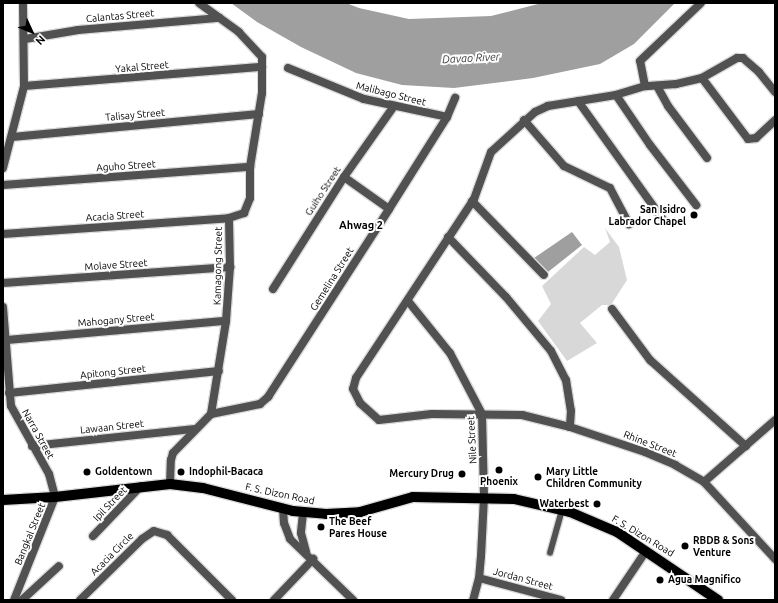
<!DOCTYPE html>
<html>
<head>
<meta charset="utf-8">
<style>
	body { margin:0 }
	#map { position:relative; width:778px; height:603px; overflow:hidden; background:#fff; font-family:Ubuntu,sans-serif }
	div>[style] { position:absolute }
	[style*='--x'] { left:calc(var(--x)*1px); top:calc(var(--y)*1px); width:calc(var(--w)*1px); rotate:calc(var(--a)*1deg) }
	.green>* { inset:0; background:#d8d8d8 }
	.water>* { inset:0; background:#9f9f9f }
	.roads { filter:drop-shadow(1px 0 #dbdbdb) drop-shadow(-1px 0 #dbdbdb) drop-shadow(0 1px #dbdbdb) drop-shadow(0 -1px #dbdbdb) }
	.service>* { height:5.5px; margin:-2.75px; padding:0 2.75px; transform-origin:2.75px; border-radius:2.75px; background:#515151 }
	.minor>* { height:8px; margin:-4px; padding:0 4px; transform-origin:4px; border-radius:4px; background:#515151 }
	.primary>* { height:10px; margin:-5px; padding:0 5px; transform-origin:5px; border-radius:5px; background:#000 }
	.dots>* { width:11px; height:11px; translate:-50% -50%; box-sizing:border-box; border:2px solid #fff; border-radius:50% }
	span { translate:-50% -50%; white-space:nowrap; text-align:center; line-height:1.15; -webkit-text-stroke:4px #fff; paint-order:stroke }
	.street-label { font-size:10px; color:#000 }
	.poi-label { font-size:10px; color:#000; font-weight:700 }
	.right { translate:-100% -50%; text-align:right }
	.left { translate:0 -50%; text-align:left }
	.water-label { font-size:11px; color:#404040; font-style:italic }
	.neighbourhood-label { font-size:11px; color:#000; font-weight:700 }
	.frame { position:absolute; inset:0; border:4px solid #000; pointer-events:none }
	.north { position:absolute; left:12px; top:12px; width:40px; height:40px; -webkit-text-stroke:3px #fff; paint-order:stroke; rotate:134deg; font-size:11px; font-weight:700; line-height:16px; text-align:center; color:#000 }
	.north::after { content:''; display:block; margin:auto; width:14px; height:18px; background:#000; clip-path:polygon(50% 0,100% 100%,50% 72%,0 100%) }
</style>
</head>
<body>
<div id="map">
	<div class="green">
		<div style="clip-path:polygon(605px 228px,619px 247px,627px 280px,611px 305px,602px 305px,580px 323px,597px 343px,567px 361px,538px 321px,551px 304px,542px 286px,584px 247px,595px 255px,610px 242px)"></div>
	</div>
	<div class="water">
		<div style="clip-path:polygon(231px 3px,346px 3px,359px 8px,409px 19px,491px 16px,542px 3px,675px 3px,634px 44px,600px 64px,533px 78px,454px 88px,402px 85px,356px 73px,301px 47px,257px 22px)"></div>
		<div style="clip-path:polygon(572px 232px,582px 245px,548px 272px,534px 258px)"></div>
	</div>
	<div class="roads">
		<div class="service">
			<div style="--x:550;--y:553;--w:45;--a:-74.4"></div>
		</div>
		<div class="minor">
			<div style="--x:25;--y:39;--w:54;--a:-9.6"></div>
			<div style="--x:78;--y:30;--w:142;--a:-4.9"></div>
			<div style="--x:288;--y:68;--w:82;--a:22.2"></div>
			<div style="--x:364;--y:99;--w:85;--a:12.2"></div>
			<div style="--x:702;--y:78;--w:76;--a:53"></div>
			<div style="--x:748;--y:139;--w:8;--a:-7"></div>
			<div style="--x:756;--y:138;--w:26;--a:-43"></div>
			<div style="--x:24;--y:86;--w:239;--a:-4.6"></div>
			<div style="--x:645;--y:86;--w:25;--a:-101"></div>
			<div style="--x:640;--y:61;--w:84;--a:-43.6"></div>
			<div style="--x:657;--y:86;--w:23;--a:61"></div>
			<div style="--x:668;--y:106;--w:65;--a:53.1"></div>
			<div style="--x:775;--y:92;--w:26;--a:-129"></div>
			<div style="--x:759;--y:72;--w:21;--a:-139"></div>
			<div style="--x:743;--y:58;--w:6;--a:180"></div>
			<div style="--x:737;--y:58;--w:40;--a:150.3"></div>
			<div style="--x:702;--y:78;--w:27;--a:167"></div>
			<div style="--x:676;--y:84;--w:31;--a:176"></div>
			<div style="--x:645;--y:86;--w:30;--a:163"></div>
			<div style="--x:616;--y:95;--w:69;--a:170.8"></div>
			<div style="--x:548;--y:106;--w:14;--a:155"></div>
			<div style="--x:535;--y:112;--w:59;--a:137.7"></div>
			<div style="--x:491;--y:152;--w:50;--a:109.9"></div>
			<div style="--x:474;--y:199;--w:214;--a:123.4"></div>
			<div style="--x:356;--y:378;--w:11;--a:105"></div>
			<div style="--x:353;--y:389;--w:16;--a:63"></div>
			<div style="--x:360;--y:403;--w:25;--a:42"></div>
			<div style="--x:379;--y:420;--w:53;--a:-6.5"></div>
			<div style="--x:432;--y:414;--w:90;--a:0.6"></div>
			<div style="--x:522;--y:415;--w:49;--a:14"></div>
			<div style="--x:570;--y:427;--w:79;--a:18.4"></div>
			<div style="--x:645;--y:452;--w:33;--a:23"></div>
			<div style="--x:675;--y:465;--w:34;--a:30"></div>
			<div style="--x:704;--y:482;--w:105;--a:47.3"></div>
			<div style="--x:616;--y:95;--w:60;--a:55.8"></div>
			<div style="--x:650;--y:145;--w:76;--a:52.5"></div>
			<div style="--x:578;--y:101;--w:148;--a:54.4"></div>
			<div style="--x:524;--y:120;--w:61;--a:49"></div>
			<div style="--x:564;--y:166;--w:51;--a:25.6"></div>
			<div style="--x:610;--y:188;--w:41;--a:62.2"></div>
			<div style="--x:12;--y:137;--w:248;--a:-5.3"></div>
			<div style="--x:3;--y:168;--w:85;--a:-75.6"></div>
			<div style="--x:24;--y:86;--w:83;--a:-90.7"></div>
			<div style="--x:344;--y:177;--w:55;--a:35.4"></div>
			<div style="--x:3;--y:185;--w:248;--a:-4.2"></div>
			<div style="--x:472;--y:201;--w:103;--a:45.8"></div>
			<div style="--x:3;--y:234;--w:227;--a:-4"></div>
			<div style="--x:229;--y:218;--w:16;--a:-18"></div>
			<div style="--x:244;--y:213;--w:16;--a:-68"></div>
			<div style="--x:250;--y:198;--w:31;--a:-90"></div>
			<div style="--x:250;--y:167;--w:75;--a:-80.8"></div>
			<div style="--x:262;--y:93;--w:36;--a:-90"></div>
			<div style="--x:262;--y:57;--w:34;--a:-133"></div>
			<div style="--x:239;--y:32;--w:49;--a:-144.1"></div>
			<div style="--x:448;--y:237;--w:83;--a:46"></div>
			<div style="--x:506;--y:297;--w:70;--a:50.2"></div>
			<div style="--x:551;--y:351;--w:33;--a:63"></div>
			<div style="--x:566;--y:380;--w:31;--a:81"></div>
			<div style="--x:571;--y:411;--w:16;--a:94"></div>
			<div style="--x:3;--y:283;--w:228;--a:-4"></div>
			<div style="--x:273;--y:289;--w:133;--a:-57.6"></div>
			<div style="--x:344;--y:177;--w:87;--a:-54.8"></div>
			<div style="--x:408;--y:301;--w:67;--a:51.1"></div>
			<div style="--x:450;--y:353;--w:69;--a:62.3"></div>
			<div style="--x:482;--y:414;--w:83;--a:88.6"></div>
			<div style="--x:484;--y:497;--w:59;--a:92.9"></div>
			<div style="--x:481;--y:556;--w:22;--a:95"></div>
			<div style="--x:479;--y:578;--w:23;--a:105"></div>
			<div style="--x:3;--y:307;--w:99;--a:85.4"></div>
			<div style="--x:11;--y:406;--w:78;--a:60.8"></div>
			<div style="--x:49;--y:474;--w:24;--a:75"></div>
			<div style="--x:55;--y:497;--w:111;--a:111.7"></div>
			<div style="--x:612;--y:309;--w:64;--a:53.3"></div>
			<div style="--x:650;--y:360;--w:129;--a:41.9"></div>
			<div style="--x:7;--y:340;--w:220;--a:-5"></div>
			<div style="--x:9;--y:393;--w:211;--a:-6"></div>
			<div style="--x:211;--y:414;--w:50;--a:-11.5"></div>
			<div style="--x:260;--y:404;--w:11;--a:-41"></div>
			<div style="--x:268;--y:397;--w:224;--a:-57.2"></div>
			<div style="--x:389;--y:209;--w:109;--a:-57.8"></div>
			<div style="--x:447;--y:117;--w:21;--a:-67"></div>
			<div style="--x:32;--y:446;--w:164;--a:-6"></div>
			<div style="--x:704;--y:482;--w:94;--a:-41.1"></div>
			<div style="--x:170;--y:484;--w:24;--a:-88"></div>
			<div style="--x:171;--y:460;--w:7;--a:-74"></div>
			<div style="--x:173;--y:453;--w:54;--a:-45.7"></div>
			<div style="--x:211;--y:414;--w:94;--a:-80.8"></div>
			<div style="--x:226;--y:321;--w:54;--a:-85.8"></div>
			<div style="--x:230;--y:267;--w:49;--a:-91.2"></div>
			<div style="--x:283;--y:509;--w:14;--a:86"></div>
			<div style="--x:284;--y:523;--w:17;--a:69"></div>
			<div style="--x:290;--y:539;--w:88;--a:44.1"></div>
			<div style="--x:303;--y:513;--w:20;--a:96"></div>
			<div style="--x:301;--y:533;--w:20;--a:75"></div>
			<div style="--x:93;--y:536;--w:69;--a:-46.2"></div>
			<div style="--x:479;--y:578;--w:85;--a:15"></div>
			<div style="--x:22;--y:600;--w:50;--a:-42.6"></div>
			<div style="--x:80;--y:600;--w:87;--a:-44.5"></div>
			<div style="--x:142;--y:539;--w:14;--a:-34"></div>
			<div style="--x:154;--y:531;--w:14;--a:17"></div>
			<div style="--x:167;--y:535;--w:92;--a:45"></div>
			<div style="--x:274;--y:600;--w:57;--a:-46.4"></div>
			<div style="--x:613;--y:600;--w:59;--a:-56"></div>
		</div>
		<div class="primary">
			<div style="--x:3;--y:500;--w:52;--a:-3.3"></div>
			<div style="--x:55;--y:497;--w:116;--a:-6.4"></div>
			<div style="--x:170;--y:484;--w:33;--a:7"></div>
			<div style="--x:203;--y:488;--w:93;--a:14.3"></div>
			<div style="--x:293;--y:511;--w:33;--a:5"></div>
			<div style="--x:326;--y:514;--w:34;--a:-3"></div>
			<div style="--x:360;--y:512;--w:55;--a:-15.8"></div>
			<div style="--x:413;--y:497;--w:101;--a:1.1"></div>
			<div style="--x:514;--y:499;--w:57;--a:13.1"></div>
			<div style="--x:570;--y:512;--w:51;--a:23.1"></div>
			<div style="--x:617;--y:532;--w:122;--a:34"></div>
		</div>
	</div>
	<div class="dots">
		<div style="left:694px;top:215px;background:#000"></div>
		<div style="left:499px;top:470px;background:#000"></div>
		<div style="left:87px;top:472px;background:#000"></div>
		<div style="left:181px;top:472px;background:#000"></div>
		<div style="left:462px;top:474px;background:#000"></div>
		<div style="left:538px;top:477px;background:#000"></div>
		<div style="left:597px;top:504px;background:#000"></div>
		<div style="left:321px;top:527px;background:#000"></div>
		<div style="left:685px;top:546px;background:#000"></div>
		<div style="left:660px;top:580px;background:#000"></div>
	</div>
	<div class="street-label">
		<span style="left:120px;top:16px;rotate:-5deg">Calantas Street</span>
		<span style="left:142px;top:67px;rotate:-5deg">Yakal Street</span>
		<span style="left:391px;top:94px;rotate:14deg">Malibago Street</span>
		<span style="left:135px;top:115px;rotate:-5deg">Talisay Street</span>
		<span style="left:126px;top:166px;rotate:-4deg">Aguho Street</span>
		<span style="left:323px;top:191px;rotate:-57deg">Guiho Street</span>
		<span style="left:115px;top:216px;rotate:-4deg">Acacia Street</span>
		<span style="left:116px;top:265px;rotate:-4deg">Molave Street</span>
		<span style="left:218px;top:266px;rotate:-89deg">Kamagong Street</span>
		<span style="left:332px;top:279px;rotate:-58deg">Gemelina Street</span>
		<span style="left:116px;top:320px;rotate:-5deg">Mahogany Street</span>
		<span style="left:113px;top:372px;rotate:-6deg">Apitong Street</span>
		<span style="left:112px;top:427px;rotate:-6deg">Lawaan Street</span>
		<span style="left:38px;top:434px;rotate:61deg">Narra Street</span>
		<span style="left:472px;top:440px;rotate:-93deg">Nile Street</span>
		<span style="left:650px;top:444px;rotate:21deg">Rhine Street</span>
		<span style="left:280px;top:494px;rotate:12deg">F. S. Dizon Road</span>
		<span style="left:110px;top:504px;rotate:-46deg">Ipil Street</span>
		<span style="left:30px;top:534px;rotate:-68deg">Bangkal Street</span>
		<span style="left:643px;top:536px;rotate:31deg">F. S. Dizon Road</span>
		<span style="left:112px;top:554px;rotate:-45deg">Acacia Circle</span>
		<span style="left:523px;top:579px;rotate:15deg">Jordan Street</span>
	</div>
	<div class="poi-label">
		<span class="right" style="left:686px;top:215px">San Isidro<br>Labrador Chapel</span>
		<span class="left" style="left:546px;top:477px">Mary Little<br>Children Community</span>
		<span class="left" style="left:95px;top:472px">Goldentown</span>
		<span class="left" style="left:189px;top:472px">Indophil-Bacaca</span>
		<span class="right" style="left:454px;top:474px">Mercury Drug</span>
		<span style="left:499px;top:482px">Phoenix</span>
		<span class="right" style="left:589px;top:504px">Waterbest</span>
		<span class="left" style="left:329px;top:527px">The Beef<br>Pares House</span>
		<span class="left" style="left:693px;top:546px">RBDB &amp; Sons<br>Venture</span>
		<span class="left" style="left:668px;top:580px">Agua Magnifico</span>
	</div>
	<div class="water-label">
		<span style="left:471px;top:58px;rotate:-3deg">Davao River</span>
	</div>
	<div class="neighbourhood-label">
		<span style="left:361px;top:225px">Ahwag 2</span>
	</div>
	<div class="frame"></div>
	<div class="north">N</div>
</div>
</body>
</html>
